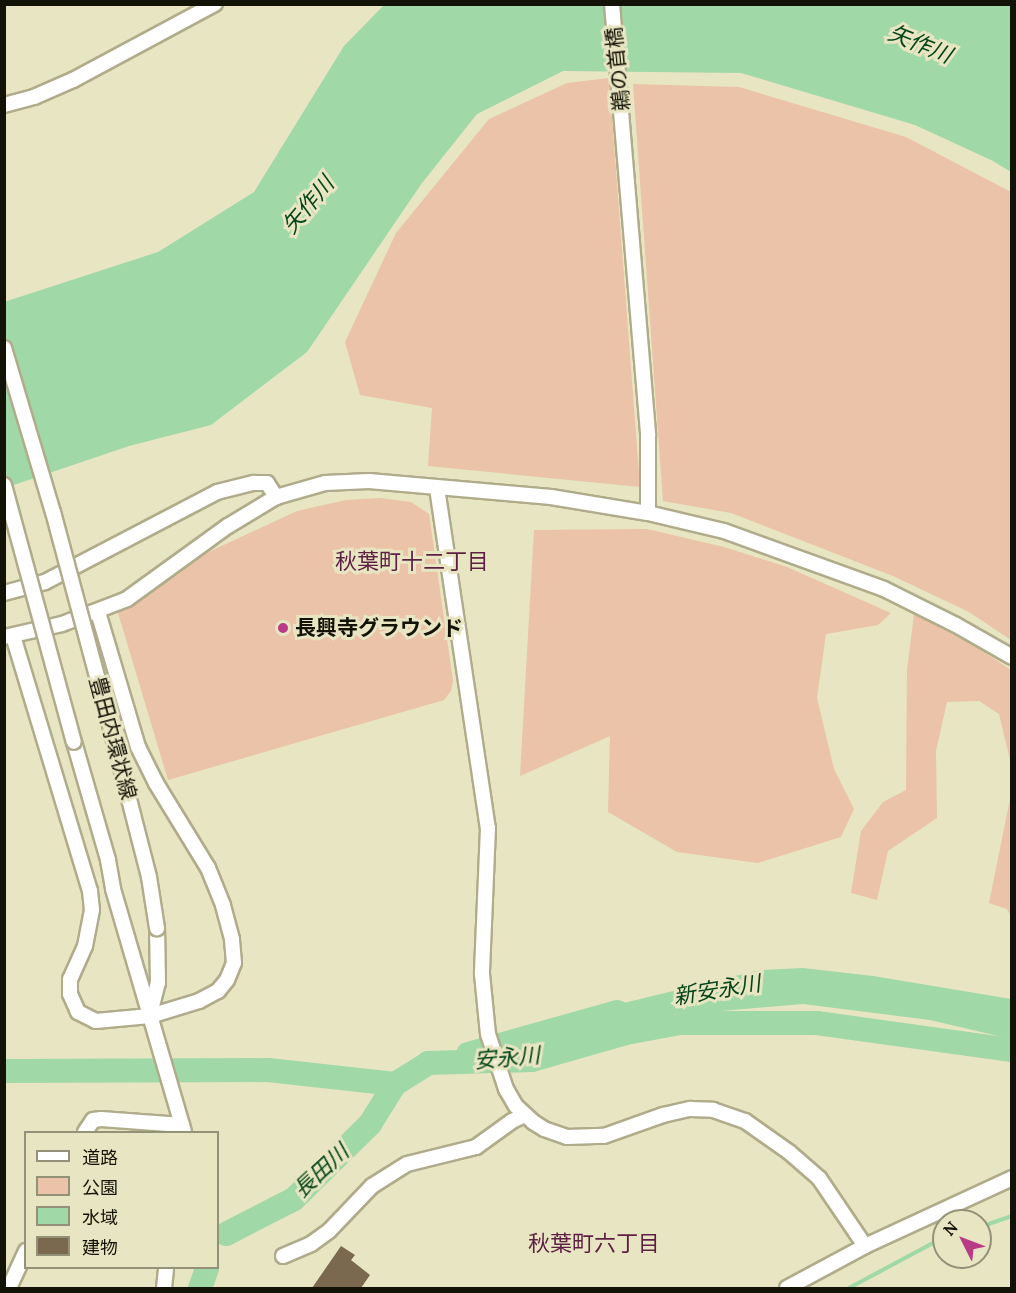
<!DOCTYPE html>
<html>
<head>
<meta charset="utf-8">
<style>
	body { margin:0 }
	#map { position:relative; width:1016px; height:1293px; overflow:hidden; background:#e8e5c2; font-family:Lora,"Noto Sans JP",serif }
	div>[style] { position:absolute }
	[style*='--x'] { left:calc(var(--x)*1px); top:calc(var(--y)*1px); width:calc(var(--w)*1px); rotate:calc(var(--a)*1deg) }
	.green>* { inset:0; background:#eac3a8 }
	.water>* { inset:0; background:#a0d8a8 }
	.stream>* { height:4px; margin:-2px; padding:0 2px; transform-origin:2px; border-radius:2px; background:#a0d8a8 }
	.river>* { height:24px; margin:-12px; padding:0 12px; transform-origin:12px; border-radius:12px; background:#a0d8a8 }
	.building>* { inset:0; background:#7a694e }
	.roads { filter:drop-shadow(2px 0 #b0ac8b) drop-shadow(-2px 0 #b0ac8b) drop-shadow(0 2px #b0ac8b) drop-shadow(0 -2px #b0ac8b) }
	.minor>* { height:14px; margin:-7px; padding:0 7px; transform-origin:7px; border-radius:7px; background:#fff }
	.bridges { filter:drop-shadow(2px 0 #b0ac8b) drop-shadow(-2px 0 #b0ac8b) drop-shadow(0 2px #b0ac8b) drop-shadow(0 -2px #b0ac8b) }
	.minor-bridge>* { height:14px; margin:-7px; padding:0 7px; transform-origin:7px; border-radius:7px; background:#fff }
	.dots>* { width:16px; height:16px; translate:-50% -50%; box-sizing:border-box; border:3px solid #e8e5c2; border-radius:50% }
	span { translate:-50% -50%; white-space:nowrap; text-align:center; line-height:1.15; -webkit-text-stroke:6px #e8e5c2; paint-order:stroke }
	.street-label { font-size:21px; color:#131206 }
	.poi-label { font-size:21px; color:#131206; font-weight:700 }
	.left { translate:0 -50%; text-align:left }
	.water-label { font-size:22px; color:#05451a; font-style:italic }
	.neighbourhood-label { font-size:22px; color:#5d1f43 }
	.frame { position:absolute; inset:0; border:6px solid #131206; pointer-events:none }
	.legend { position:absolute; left:24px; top:1131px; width:195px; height:138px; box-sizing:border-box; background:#e8e5c2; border:2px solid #939177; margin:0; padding:8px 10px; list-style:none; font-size:18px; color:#131206 }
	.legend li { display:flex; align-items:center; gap:12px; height:30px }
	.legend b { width:30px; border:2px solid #939177 }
	.north { position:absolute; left:932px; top:1209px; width:60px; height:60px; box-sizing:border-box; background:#e8e5c2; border:2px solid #939177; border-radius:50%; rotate:312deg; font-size:16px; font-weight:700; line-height:24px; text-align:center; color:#131206 }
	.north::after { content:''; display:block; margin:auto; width:21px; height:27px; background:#b93b87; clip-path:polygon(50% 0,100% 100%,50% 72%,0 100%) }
</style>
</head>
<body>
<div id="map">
	<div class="green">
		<div style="clip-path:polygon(609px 78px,640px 487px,428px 466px,432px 408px,360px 395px,345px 342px,396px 233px,489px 119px,567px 83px)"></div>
		<div style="clip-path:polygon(633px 84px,739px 87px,906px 137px,1011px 192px,1011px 640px,969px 612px,893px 576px,731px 513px,663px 501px)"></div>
		<div style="clip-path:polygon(380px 498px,411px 502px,429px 514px,453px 681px,451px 691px,444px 700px,168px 780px,116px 606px,202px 555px,297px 511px,346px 500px)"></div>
		<div style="clip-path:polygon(647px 529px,724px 547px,787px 567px,891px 613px,878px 625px,826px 634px,817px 698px,834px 769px,854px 809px,841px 837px,758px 863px,677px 852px,608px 812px,610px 736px,520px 776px,534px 530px)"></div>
		<div style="clip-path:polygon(914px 614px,977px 647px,1011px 670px,1011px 764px,999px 714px,979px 701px,947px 702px,936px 751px,937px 818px,888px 851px,877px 900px,851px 893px,861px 831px,883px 802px,906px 790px,907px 670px)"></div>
		<div style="clip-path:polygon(1011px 794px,1012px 917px,1011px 917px,1007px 909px,989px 903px)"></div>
	</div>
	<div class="water">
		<div style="clip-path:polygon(384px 5px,1011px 5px,1011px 172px,993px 161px,915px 125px,741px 73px,563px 71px,477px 114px,422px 183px,307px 352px,211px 425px,129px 446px,5px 488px,4px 302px,158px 252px,254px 192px,344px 46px)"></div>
		<div style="clip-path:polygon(803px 968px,873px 976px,1011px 999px,1011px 1039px,930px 1020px,803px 1004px,687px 1014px,607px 1032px,574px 1015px,760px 970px)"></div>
	</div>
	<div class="stream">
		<div style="--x:980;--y:1227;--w:34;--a:-19"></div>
		<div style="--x:849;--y:1288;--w:108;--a:-28.2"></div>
	</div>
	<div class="river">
		<div style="--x:468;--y:1054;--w:155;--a:-15.7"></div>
		<div style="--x:4;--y:1071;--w:264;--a:-0.2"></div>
		<div style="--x:268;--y:1070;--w:128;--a:6.3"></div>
		<div style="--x:395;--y:1084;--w:39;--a:-32"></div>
		<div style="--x:428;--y:1063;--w:104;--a:-1.7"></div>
		<div style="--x:532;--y:1060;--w:98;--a:-16"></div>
		<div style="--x:626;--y:1033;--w:55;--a:-10.5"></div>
		<div style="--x:680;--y:1023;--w:137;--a:0"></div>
		<div style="--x:817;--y:1023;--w:197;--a:7.9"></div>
		<div style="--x:226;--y:1234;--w:76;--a:-27.2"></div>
		<div style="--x:294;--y:1199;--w:107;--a:-44.6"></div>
		<div style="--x:370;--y:1124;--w:47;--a:-58"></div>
		<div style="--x:200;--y:1288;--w:20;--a:-70"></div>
	</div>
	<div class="building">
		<div style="clip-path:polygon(341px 1246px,355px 1255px,351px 1260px,370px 1275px,361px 1288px,312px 1288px)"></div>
	</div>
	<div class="roads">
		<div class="minor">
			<div style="--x:612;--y:4;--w:433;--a:85.2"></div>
			<div style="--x:648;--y:435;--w:78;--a:90"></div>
			<div style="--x:4;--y:105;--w:31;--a:-15"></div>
			<div style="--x:34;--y:97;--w:43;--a:-23.6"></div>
			<div style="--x:73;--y:80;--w:161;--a:-28.2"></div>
			<div style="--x:437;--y:488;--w:344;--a:81.5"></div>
			<div style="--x:488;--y:828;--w:146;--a:92.4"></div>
			<div style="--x:482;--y:974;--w:60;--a:84.3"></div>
			<div style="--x:488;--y:1034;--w:58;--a:71.9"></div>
			<div style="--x:506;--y:1089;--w:20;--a:60"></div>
			<div style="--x:516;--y:1106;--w:23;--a:43"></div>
			<div style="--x:533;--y:1122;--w:13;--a:32"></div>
			<div style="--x:544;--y:1129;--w:24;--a:19"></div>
			<div style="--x:567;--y:1137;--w:37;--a:-2"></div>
			<div style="--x:604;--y:1136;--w:63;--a:-19.6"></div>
			<div style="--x:663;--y:1115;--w:28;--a:-13"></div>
			<div style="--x:690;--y:1109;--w:23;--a:2"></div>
			<div style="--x:713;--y:1110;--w:34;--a:19"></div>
			<div style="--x:745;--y:1121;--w:54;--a:35.2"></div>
			<div style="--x:789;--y:1152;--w:40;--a:41"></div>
			<div style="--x:819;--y:1178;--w:82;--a:55.9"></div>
			<div style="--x:4;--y:593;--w:42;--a:-15"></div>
			<div style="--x:45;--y:582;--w:194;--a:-27.6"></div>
			<div style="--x:217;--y:492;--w:38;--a:-14"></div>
			<div style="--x:254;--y:483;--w:13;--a:0"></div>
			<div style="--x:267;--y:483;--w:17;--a:57"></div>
			<div style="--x:13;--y:636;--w:266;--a:73.2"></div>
			<div style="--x:90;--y:891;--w:19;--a:84"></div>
			<div style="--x:92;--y:910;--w:37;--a:101"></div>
			<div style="--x:85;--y:946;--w:36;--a:114"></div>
			<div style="--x:70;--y:979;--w:15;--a:90"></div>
			<div style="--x:70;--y:994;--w:20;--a:66"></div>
			<div style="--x:78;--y:1012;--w:20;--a:27"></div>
			<div style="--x:96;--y:1021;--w:54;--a:-5.3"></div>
			<div style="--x:150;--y:1016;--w:51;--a:-17"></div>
			<div style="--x:199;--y:1001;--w:21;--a:-28"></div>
			<div style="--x:218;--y:991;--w:14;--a:-51"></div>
			<div style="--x:227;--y:980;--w:18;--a:-68"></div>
			<div style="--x:234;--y:963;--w:24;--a:-95"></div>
			<div style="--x:232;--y:939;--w:35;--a:-105"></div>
			<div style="--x:223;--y:905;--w:40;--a:-112"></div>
			<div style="--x:208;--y:868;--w:100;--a:-121.5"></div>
			<div style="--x:156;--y:783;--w:40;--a:-116.6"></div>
			<div style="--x:138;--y:747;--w:141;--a:-106.5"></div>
			<div style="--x:4;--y:637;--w:59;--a:-12.6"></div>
			<div style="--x:62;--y:624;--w:70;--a:-21"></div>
			<div style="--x:127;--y:599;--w:125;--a:-35.9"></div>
			<div style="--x:228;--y:526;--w:56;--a:-31.1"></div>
			<div style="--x:276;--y:497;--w:51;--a:-15.9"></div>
			<div style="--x:325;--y:483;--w:44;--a:-2.6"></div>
			<div style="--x:369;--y:481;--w:183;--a:5"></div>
			<div style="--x:551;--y:497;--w:98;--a:9.4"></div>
			<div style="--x:648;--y:513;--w:78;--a:13.3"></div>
			<div style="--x:724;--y:531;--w:170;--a:19.9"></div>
			<div style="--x:884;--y:589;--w:80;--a:26.6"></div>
			<div style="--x:956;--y:625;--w:64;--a:29.7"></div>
			<div style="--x:74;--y:742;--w:123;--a:73.9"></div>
			<div style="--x:108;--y:860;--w:29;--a:80"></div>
			<div style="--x:113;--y:889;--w:253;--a:73.7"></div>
			<div style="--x:150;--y:1014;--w:32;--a:-76"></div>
			<div style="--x:158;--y:983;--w:55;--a:-91"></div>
			<div style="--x:85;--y:1132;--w:14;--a:-56"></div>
			<div style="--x:93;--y:1120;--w:8;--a:-7"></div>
			<div style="--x:101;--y:1119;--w:81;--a:4.2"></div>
			<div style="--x:283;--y:1256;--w:30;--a:-23"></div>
			<div style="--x:311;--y:1244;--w:22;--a:-36"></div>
			<div style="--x:329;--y:1231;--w:62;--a:-46.3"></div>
			<div style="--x:372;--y:1186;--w:41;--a:-32.2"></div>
			<div style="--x:407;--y:1164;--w:71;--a:-13.8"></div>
			<div style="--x:476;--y:1147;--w:44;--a:-35.8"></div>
			<div style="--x:512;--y:1121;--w:14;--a:-25"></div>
			<div style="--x:9;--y:1288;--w:41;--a:-65.3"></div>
			<div style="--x:164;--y:1288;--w:20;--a:-84"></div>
			<div style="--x:787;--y:1288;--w:89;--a:-28.3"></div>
			<div style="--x:865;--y:1246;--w:162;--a:-24.8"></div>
		</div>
	</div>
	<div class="bridges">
		<div class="minor-bridge">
			<div style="--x:4;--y:348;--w:171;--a:73.4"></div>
			<div style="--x:53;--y:512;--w:216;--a:75"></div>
			<div style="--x:109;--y:721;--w:161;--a:75.6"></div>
			<div style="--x:149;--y:877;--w:52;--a:81.1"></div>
			<div style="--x:4;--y:485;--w:266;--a:74.8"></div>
		</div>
	</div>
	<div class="dots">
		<div style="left:283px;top:628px;background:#b93b87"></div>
	</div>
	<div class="street-label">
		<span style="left:618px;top:69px;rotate:-96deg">鵜の首橋</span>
		<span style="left:113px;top:738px;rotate:75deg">豊田内環状線</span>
	</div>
	<div class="poi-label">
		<span class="left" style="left:295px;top:628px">長興寺グラウンド</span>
	</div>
	<div class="water-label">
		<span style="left:920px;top:44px;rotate:22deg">矢作川</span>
		<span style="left:308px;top:205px;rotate:-50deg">矢作川</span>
		<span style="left:717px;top:990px;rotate:-9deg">新安永川</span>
		<span style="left:507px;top:1058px;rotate:-5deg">安永川</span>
		<span style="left:321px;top:1171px;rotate:-43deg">長田川</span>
	</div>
	<div class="neighbourhood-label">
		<span style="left:412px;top:562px">秋葉町十二丁目</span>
		<span style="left:594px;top:1244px">秋葉町六丁目</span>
	</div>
	<div class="frame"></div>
	<ul class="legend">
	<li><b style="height:8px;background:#fff"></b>道路</li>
	<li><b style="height:16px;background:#eac3a8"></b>公園</li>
	<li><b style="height:16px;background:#a0d8a8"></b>水域</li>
	<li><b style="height:16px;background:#7a694e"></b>建物</li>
	</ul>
	<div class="north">N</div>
</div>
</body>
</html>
